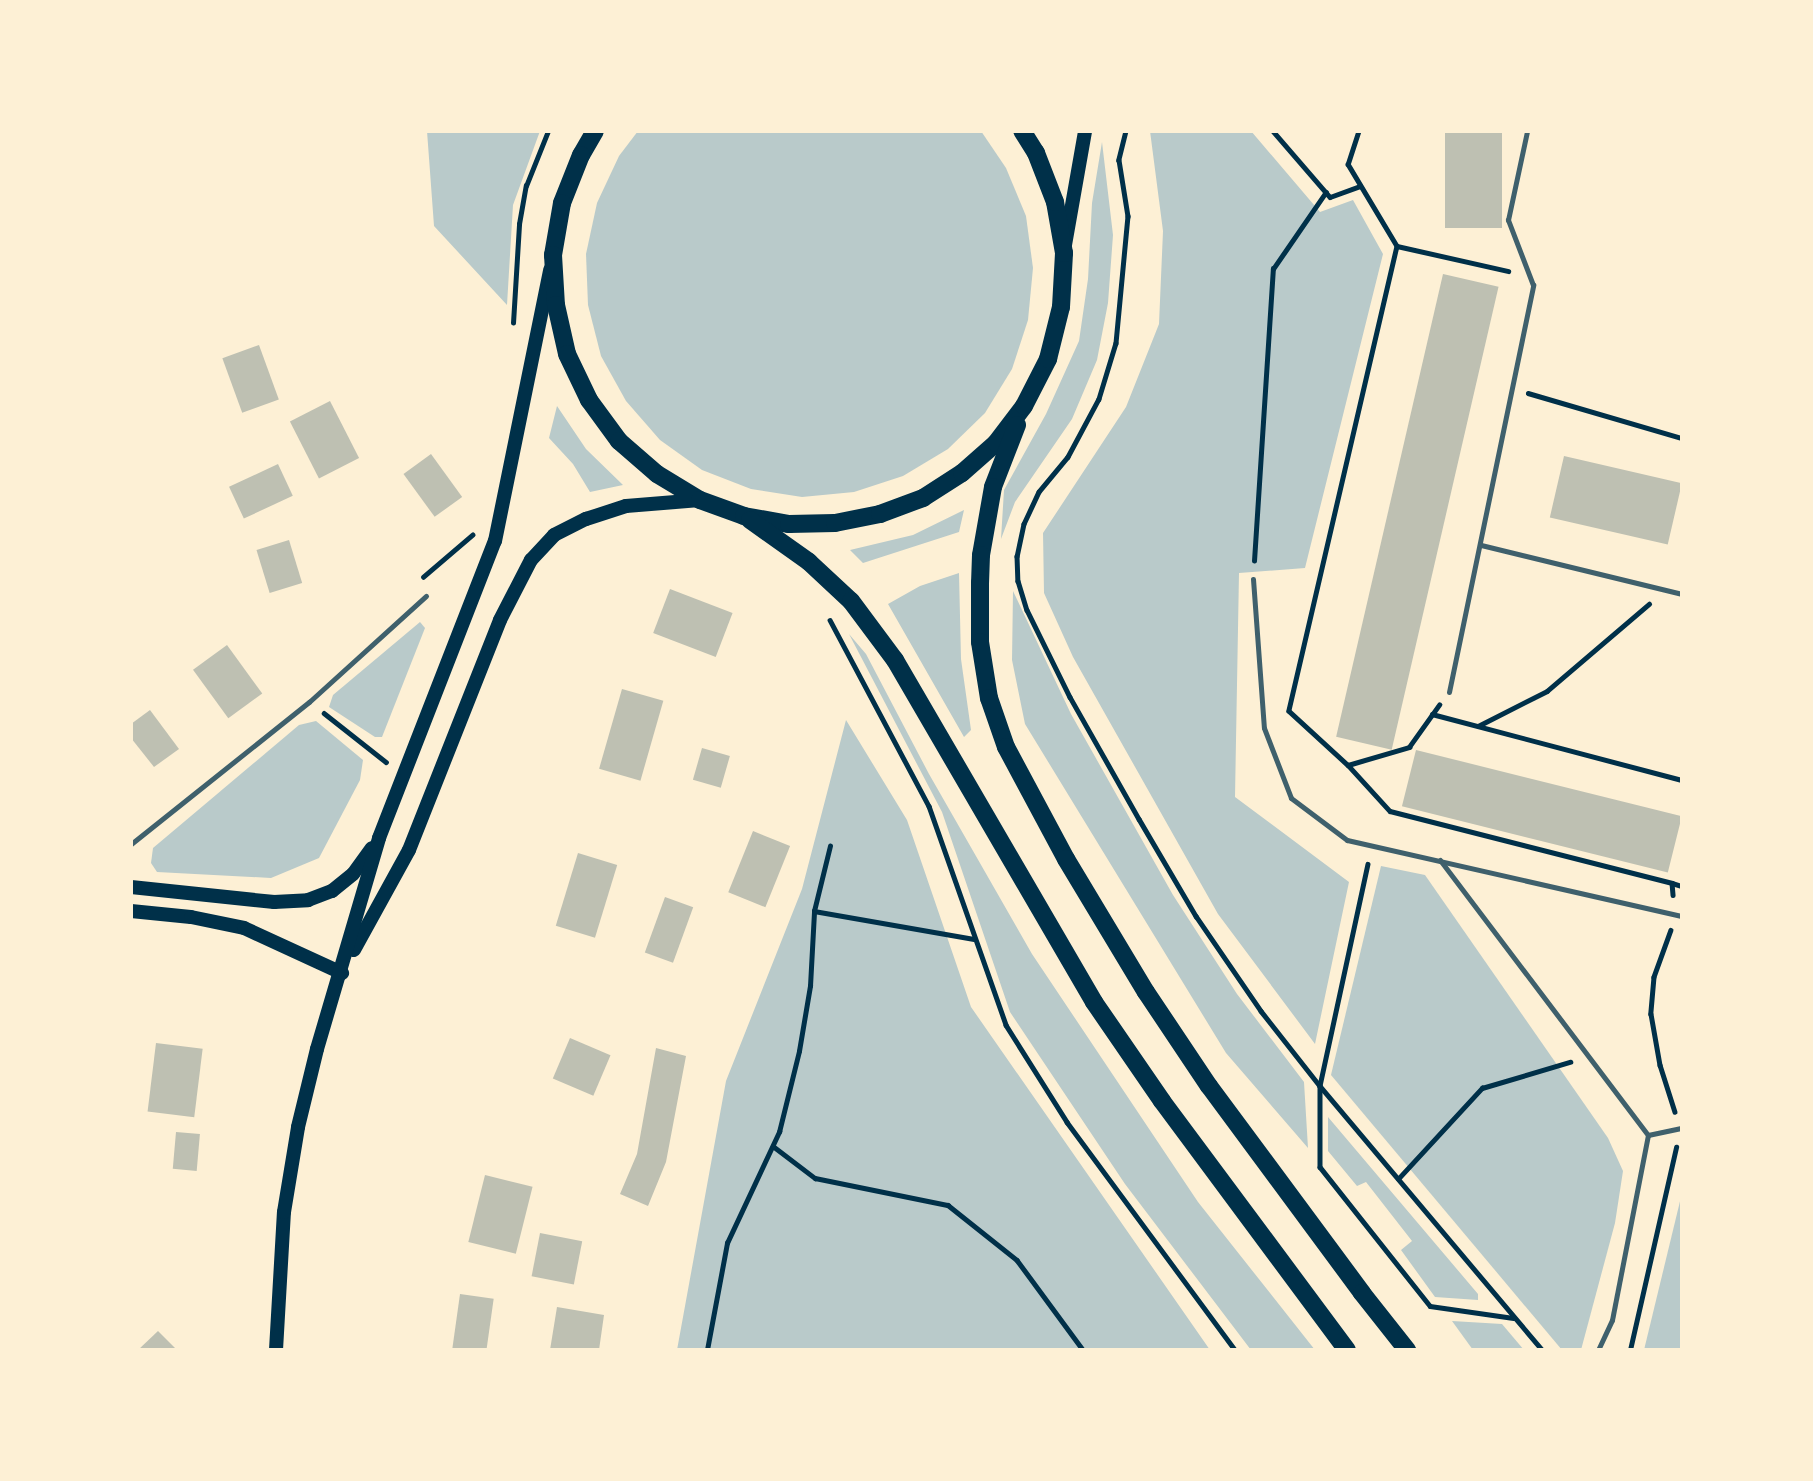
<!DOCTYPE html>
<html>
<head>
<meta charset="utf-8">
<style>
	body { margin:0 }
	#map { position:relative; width:1813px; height:1481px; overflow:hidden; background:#fdf0d5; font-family:"Fira Sans Condensed",sans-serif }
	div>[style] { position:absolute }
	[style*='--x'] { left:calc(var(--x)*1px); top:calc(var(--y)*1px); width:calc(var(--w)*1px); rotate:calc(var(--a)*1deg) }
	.green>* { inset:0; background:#b9caca }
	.building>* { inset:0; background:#bec0b2; transform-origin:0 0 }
	.path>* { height:4.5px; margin:-2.25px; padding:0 2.25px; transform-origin:2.25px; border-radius:2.25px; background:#003049 }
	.service>* { height:5px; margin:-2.5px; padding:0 2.5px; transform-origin:2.5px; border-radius:2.5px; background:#3f606c }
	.secondary>* { height:14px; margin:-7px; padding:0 7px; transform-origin:7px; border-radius:7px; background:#003049 }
	.primary>* { height:18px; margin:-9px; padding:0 9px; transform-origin:9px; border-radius:9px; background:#003049 }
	span { translate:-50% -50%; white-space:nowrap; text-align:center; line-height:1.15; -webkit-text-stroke:7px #fdf0d5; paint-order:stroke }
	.frame { position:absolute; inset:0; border:133px solid #fdf0d5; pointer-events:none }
</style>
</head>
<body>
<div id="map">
	<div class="green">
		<div style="clip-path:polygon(427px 131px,540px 131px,513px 205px,507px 305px,434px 226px)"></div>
		<div style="clip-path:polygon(638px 131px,981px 131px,1006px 168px,1026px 216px,1033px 268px,1028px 320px,1012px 369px,985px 413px,948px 449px,903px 476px,854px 492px,802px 497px,751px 489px,702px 470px,660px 440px,626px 401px,601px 356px,588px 305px,586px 254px,597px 203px,619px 156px)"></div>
		<div style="clip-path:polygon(1150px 131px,1251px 131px,1320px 212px,1353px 200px,1383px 254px,1305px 568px,1239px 573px,1235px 797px,1349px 882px,1315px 1044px,1218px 914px,1073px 657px,1044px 593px,1043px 533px,1126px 407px,1159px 324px,1163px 231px)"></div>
		<div style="clip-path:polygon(1102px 142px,1113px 235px,1108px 303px,1097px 360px,1072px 419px,1015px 502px,1001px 539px,1004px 490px,1046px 414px,1079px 341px,1088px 279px,1092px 203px)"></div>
		<div style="clip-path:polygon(557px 406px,586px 449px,623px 485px,590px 492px,573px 464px,549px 438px)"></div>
		<div style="clip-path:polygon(964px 510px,959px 532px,863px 563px,850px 550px,913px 535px)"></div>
		<div style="clip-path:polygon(959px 573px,961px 659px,971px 730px,964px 737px,888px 604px,920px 586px)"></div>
		<div style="clip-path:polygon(1013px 591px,1071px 714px,1173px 895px,1237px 994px,1304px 1082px,1308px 1148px,1226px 1053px,1025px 724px,1012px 660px)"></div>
		<div style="clip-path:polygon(420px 622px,425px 628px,382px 737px,375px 737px,329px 707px,333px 695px)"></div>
		<div style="clip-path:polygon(849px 634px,866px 654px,929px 774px,1032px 954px,1198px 1202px,1315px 1350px,1251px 1350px,1125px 1184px,1010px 1012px,942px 812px)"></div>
		<div style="clip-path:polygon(846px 720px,907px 820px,971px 1007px,1210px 1350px,677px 1350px,726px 1081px,802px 889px)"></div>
		<div style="clip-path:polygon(316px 721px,363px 760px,360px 780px,319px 858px,271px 878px,157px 872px,151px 863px,153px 848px,299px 725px)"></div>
		<div style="clip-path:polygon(1381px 866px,1425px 875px,1608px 1138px,1623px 1171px,1615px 1223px,1581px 1350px,1562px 1350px,1331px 1075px)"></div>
		<div style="clip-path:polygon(1328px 1117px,1478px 1294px,1478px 1300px,1435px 1297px,1401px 1250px,1412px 1241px,1366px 1182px,1357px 1186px,1328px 1151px)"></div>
		<div style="clip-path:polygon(1682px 1193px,1682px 1350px,1644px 1350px)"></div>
		<div style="clip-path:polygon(1452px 1321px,1502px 1324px,1524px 1350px,1473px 1350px)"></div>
	</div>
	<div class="building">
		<div style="left:1445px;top:131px;width:57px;height:97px"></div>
		<div style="left:1443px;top:274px;width:57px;height:475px;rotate:13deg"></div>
		<div style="left:259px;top:345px;width:58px;height:39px;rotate:70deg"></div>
		<div style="left:330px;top:401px;width:64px;height:45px;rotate:63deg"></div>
		<div style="left:431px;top:454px;width:53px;height:34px;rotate:54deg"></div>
		<div style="left:1564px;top:456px;width:121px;height:63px;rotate:13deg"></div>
		<div style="left:278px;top:464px;width:35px;height:54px;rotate:65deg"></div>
		<div style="left:289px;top:540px;width:45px;height:34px;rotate:73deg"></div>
		<div style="left:670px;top:589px;width:67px;height:47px;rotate:21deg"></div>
		<div style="left:227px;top:645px;width:60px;height:42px;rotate:54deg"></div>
		<div style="left:622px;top:689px;width:43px;height:83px;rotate:16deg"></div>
		<div style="clip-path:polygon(150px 710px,179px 749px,154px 767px,131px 738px,131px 724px)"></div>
		<div style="left:702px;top:748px;width:29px;height:33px;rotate:16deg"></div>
		<div style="left:1416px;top:750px;width:274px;height:58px;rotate:14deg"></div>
		<div style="left:753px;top:831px;width:40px;height:66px;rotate:22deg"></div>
		<div style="left:578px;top:853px;width:41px;height:76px;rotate:17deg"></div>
		<div style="left:665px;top:897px;width:30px;height:59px;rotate:20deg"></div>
		<div style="left:570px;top:1038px;width:44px;height:44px;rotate:23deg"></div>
		<div style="left:156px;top:1043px;width:47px;height:69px;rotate:7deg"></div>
		<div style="clip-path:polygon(656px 1048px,686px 1056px,666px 1162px,648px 1206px,620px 1194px,637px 1154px)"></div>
		<div style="left:176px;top:1132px;width:24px;height:37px;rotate:5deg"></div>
		<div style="left:485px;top:1175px;width:49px;height:69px;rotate:14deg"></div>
		<div style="left:540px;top:1233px;width:43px;height:44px;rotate:11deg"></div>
		<div style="left:460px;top:1294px;width:34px;height:57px;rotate:8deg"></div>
		<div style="clip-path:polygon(557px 1307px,604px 1315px,599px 1350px,550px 1350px)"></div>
		<div style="clip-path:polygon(158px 1331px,177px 1350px,138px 1350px)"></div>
	</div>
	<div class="path">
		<div style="--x:1126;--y:131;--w:30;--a:104"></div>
		<div style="--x:1119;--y:160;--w:57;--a:80.9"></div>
		<div style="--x:1128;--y:216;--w:128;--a:95.4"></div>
		<div style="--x:1116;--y:343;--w:59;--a:106.9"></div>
		<div style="--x:1099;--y:399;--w:66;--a:118.1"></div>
		<div style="--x:1068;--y:457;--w:45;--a:129.6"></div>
		<div style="--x:1039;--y:492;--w:35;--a:115"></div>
		<div style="--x:1024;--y:524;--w:33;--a:102"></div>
		<div style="--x:1017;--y:556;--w:25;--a:88"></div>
		<div style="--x:1018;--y:581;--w:30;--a:73"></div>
		<div style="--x:1027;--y:610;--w:97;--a:63.7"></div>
		<div style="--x:1070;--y:697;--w:140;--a:60.5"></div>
		<div style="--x:1139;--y:819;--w:113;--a:59.6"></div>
		<div style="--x:1196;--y:916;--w:115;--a:55.6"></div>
		<div style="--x:1261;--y:1011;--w:95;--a:51.8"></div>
		<div style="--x:1320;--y:1086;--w:345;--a:49.9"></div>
		<div style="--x:1273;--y:131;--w:87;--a:49.2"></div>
		<div style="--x:1330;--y:197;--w:32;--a:-20"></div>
		<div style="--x:1359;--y:131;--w:35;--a:108"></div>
		<div style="--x:1348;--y:164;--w:96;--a:59.1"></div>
		<div style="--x:1397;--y:246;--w:477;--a:103.1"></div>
		<div style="--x:1289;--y:711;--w:80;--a:42.5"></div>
		<div style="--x:1348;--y:765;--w:62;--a:47.6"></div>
		<div style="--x:1390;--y:811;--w:291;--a:14.3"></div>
		<div style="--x:1672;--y:883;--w:12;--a:85"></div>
		<div style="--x:1397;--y:246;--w:114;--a:12.7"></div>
		<div style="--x:513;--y:323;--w:99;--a:-86.5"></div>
		<div style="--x:519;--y:224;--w:39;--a:-80"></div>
		<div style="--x:526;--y:186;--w:59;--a:-68.2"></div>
		<div style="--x:1528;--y:393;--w:160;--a:16.3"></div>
		<div style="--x:1254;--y:561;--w:293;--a:-86.3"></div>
		<div style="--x:1273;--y:269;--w:93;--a:-55.5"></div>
		<div style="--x:423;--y:577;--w:65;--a:-40.6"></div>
		<div style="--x:830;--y:620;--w:211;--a:62"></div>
		<div style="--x:929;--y:806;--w:232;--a:70.6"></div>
		<div style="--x:1006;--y:1025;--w:115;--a:57.8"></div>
		<div style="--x:1067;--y:1122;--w:283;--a:53.6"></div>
		<div style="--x:324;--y:713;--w:79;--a:38.3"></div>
		<div style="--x:1432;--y:714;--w:259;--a:14.8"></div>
		<div style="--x:1478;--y:726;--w:77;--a:-26.9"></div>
		<div style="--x:1547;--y:691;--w:134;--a:-40.5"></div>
		<div style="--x:1348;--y:765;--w:64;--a:-16.4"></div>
		<div style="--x:1409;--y:747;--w:52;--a:-54.5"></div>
		<div style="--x:1368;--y:864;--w:227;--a:102.2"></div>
		<div style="--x:1320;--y:1086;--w:81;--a:90"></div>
		<div style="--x:1320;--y:1167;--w:177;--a:51.6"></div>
		<div style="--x:1430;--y:1306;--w:84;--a:8.2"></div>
		<div style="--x:1672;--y:883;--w:10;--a:17"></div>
		<div style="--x:814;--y:911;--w:162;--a:9.9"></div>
		<div style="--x:1671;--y:930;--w:50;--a:109.9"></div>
		<div style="--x:1654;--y:977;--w:37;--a:95"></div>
		<div style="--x:1651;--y:1014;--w:52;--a:80"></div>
		<div style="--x:1660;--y:1065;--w:49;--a:72.3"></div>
		<div style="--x:773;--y:1146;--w:53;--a:37.3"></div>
		<div style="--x:815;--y:1178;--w:136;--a:11.5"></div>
		<div style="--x:948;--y:1205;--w:88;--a:38.6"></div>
		<div style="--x:1017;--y:1260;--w:112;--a:53.7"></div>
		<div style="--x:1398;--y:1179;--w:124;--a:-47.3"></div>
		<div style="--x:1482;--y:1088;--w:92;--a:-16.5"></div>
		<div style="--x:707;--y:1350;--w:109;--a:-79.4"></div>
		<div style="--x:727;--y:1243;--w:123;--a:-64.9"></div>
		<div style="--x:779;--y:1132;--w:83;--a:-76.1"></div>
		<div style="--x:799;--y:1051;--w:66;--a:-80.4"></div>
		<div style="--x:810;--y:986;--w:75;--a:-86.9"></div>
		<div style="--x:814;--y:911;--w:67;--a:-76.2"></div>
		<div style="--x:1630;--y:1350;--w:208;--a:-77.2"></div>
	</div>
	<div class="service">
		<div style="--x:1481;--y:545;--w:207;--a:13.7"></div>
		<div style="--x:1253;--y:579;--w:149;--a:85.8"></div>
		<div style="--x:1264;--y:728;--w:75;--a:68.9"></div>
		<div style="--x:1291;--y:798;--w:70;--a:36.9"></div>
		<div style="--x:1347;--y:840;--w:344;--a:12.8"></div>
		<div style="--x:1449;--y:692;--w:416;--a:-78.3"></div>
		<div style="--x:1533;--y:285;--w:70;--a:-111"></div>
		<div style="--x:1508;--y:220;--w:91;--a:-77.9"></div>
		<div style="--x:131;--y:844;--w:228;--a:-38.6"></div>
		<div style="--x:309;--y:702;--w:158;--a:-42.2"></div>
		<div style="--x:1440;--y:860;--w:345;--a:52.9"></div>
		<div style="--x:1648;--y:1135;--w:35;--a:-12"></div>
		<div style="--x:1598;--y:1350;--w:33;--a:-65"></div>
		<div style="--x:1612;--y:1320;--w:188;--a:-79"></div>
	</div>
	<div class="secondary">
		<div style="--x:1065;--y:245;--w:116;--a:-80"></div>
		<div style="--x:131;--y:887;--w:144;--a:6"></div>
		<div style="--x:274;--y:902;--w:34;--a:-3"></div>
		<div style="--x:308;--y:900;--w:26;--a:-21"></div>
		<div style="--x:332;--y:891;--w:27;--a:-39"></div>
		<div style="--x:353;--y:874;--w:32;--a:-54"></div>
		<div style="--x:131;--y:911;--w:60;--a:5.7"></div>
		<div style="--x:191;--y:917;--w:54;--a:11.7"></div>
		<div style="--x:244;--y:928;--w:108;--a:24.7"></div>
		<div style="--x:354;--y:950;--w:114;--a:-61.2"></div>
		<div style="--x:409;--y:850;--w:247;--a:-68.4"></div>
		<div style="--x:500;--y:620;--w:68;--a:-62.7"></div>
		<div style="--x:531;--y:560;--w:34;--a:-47"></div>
		<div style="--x:554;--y:535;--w:36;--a:-27"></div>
		<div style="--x:586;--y:519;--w:42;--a:-18"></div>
		<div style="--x:626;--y:506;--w:74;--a:-4.6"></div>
		<div style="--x:276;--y:1350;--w:138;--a:-86.7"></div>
		<div style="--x:284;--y:1212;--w:86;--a:-80.6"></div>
		<div style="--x:298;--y:1127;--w:80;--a:-76.3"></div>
		<div style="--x:317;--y:1049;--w:220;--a:-73.6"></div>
		<div style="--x:379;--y:838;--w:319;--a:-68.7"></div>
		<div style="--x:495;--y:541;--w:277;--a:-78.5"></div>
	</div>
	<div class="primary">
		<div style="--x:595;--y:131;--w:28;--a:120"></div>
		<div style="--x:581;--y:155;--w:52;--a:111.6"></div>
		<div style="--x:562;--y:203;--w:53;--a:99.8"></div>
		<div style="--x:553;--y:255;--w:50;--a:86.6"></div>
		<div style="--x:556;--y:305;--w:50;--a:77.3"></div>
		<div style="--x:567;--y:354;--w:51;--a:64.4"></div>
		<div style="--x:589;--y:400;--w:51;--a:53.8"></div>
		<div style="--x:619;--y:441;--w:50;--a:41"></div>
		<div style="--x:657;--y:474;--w:50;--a:31.2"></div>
		<div style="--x:700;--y:500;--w:47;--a:20"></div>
		<div style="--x:744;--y:516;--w:46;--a:10.1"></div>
		<div style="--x:789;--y:524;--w:46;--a:-1.2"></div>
		<div style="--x:835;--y:523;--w:46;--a:-11.3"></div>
		<div style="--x:880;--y:514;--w:46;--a:-20.4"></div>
		<div style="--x:923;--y:498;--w:46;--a:-32.7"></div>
		<div style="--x:962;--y:473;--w:45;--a:-41.4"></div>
		<div style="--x:996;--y:443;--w:46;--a:-52.9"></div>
		<div style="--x:1024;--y:406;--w:53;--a:-62.9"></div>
		<div style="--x:1048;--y:359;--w:54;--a:-76"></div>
		<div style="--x:1061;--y:307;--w:54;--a:-86.8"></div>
		<div style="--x:1064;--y:253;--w:52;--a:-100"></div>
		<div style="--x:1055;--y:202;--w:53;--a:-111.2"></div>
		<div style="--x:1036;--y:153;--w:26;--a:-122"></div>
		<div style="--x:1017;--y:425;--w:66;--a:111.2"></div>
		<div style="--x:993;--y:487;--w:69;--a:100"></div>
		<div style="--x:981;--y:555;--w:28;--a:92"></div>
		<div style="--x:980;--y:583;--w:59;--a:90"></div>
		<div style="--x:980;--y:642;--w:57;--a:80.9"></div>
		<div style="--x:989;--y:698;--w:52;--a:70.9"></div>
		<div style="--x:1006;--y:747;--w:127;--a:61.8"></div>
		<div style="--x:1066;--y:859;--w:155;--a:59"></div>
		<div style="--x:1146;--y:992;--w:113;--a:56.2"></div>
		<div style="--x:1209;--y:1086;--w:257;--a:53.5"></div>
		<div style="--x:1362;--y:1293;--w:73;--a:51.7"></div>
		<div style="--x:750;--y:520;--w:72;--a:35.4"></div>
		<div style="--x:809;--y:562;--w:57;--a:42.9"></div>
		<div style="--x:851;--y:601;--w:74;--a:53.3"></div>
		<div style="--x:895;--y:660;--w:396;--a:59.8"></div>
		<div style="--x:1094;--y:1002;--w:120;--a:55.5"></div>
		<div style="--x:1162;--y:1101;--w:310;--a:53.4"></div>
	</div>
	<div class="frame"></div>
</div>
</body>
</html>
